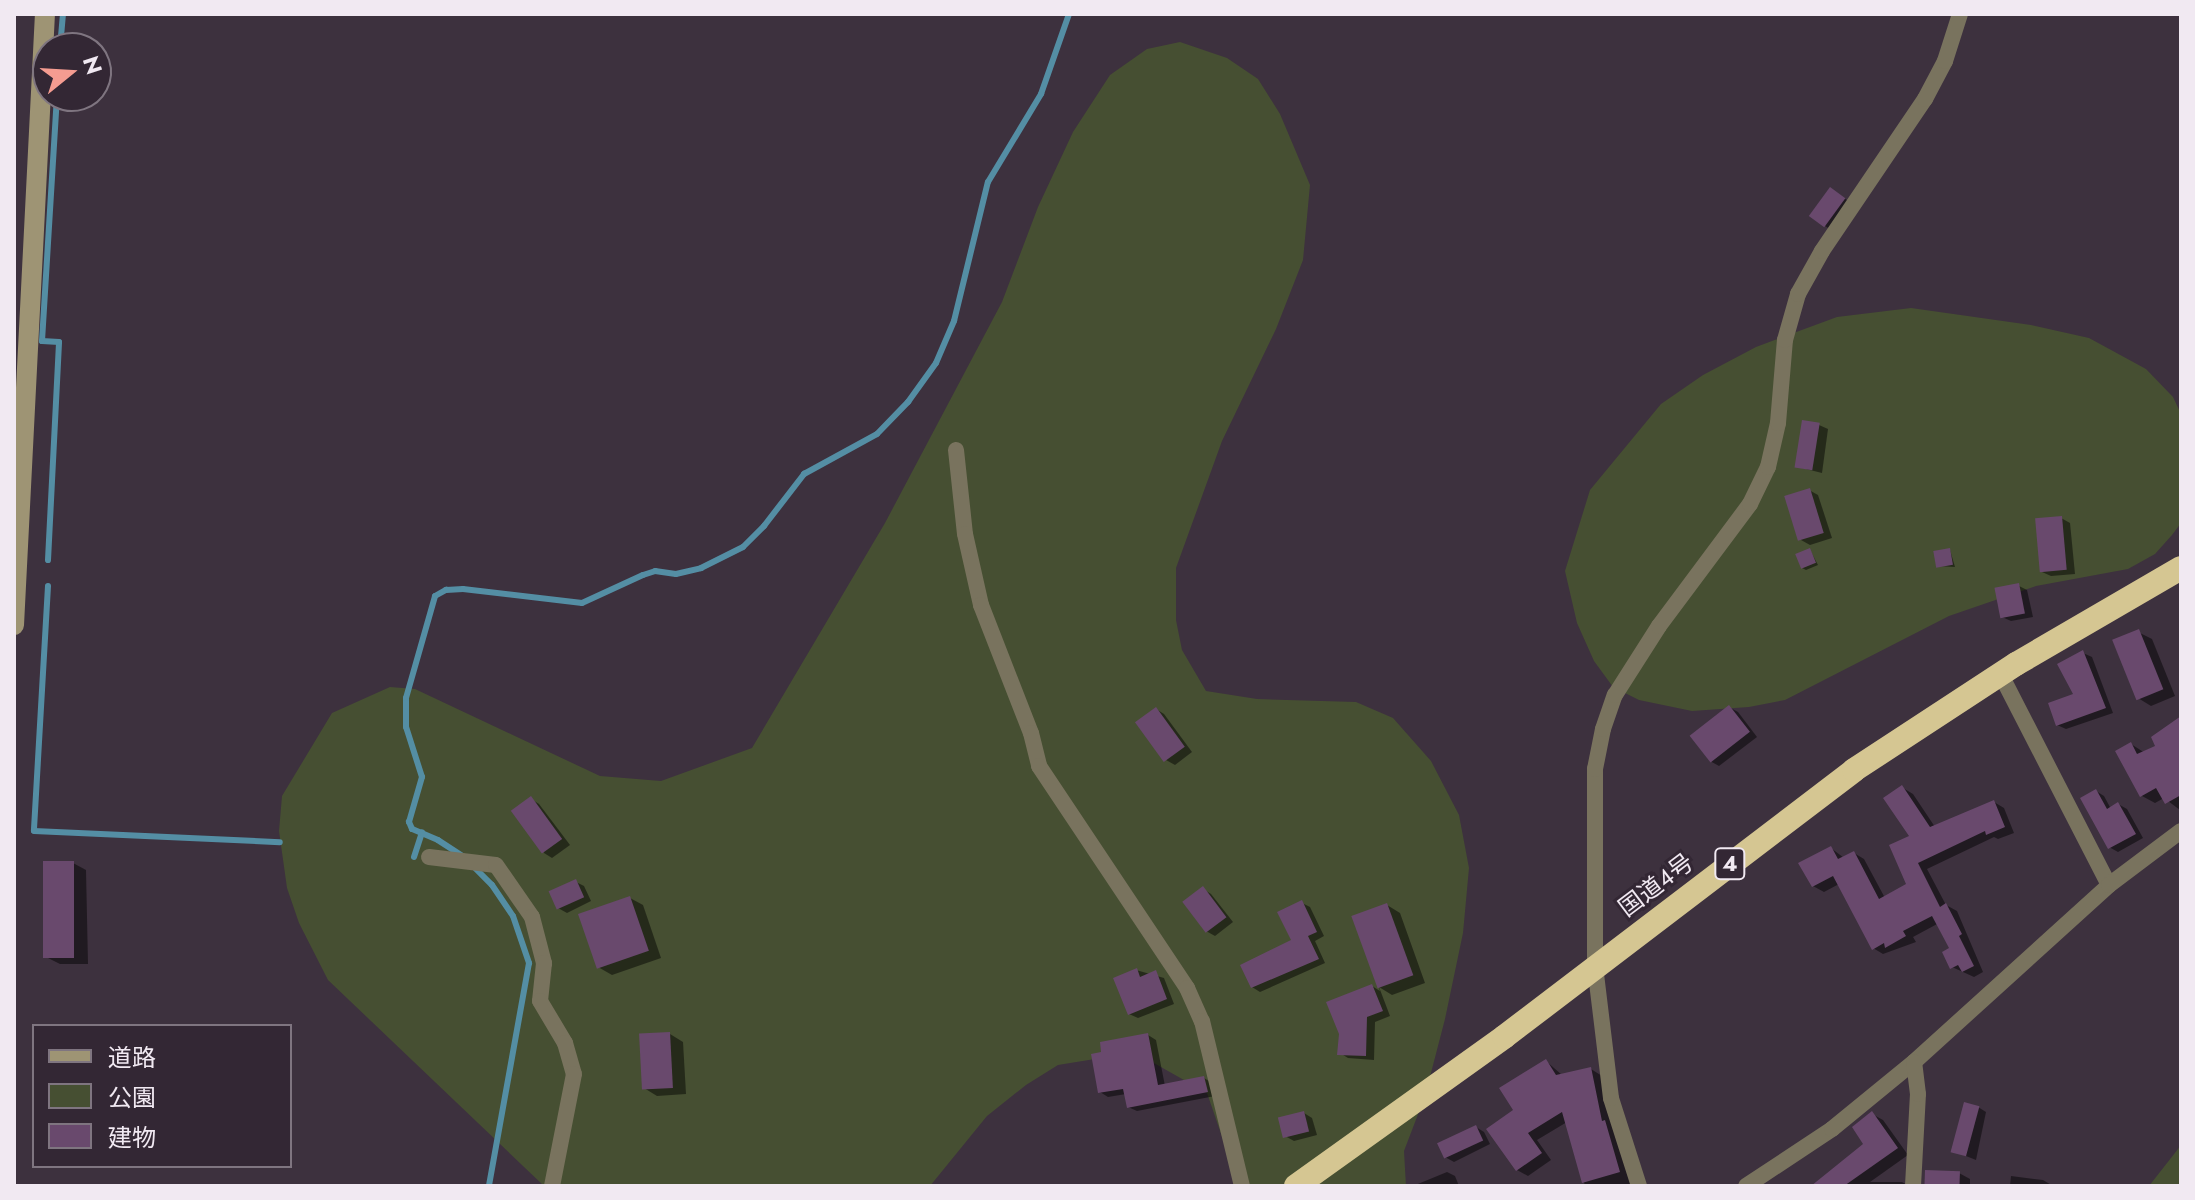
<!DOCTYPE html>
<html>
<head>
<meta charset="utf-8">
<style>
	body { margin:0 }
	#map { position:relative; width:2195px; height:1200px; overflow:hidden; background:#3d313e; font-family:Jost,"Noto Sans JP",sans-serif }
	div>[style] { position:absolute }
	[style*='--x'] { left:calc(var(--x)*1px); top:calc(var(--y)*1px); width:calc(var(--w)*1px); rotate:calc(var(--a)*1deg) }
	.green>* { inset:0; background:#464f32 }
	.shadow>* { inset:0; background:#0007 }
	.stream>* { height:6px; margin:-3px; padding:0 3px; transform-origin:3px; border-radius:3px; background:#548ea4 }
	.building>* { inset:0; background:#69496d; transform-origin:0 0 }
	.street>* { height:16px; margin:-8px; padding:0 8px; transform-origin:8px; border-radius:8px; background:#79735e }
	.secondary>* { height:20px; margin:-10px; padding:0 10px; transform-origin:10px; border-radius:10px; background:#9e9474 }
	.highway>* { height:24px; margin:-12px; padding:0 12px; transform-origin:12px; border-radius:12px; background:#d5c692 }
	span { translate:-50% -50%; white-space:nowrap; text-align:center; line-height:1.15; -webkit-text-stroke:6px #332734; paint-order:stroke }
	.shield-label span { padding:2px 6px; background:#332734; border:2px solid; border-radius:6px; -webkit-text-stroke-width:0 }
	.shield-label { font-size:22px; color:#f1e9f2; font-weight:700 }
	.street-label { font-size:24px; color:#f1e9f2 }
	.frame { position:absolute; inset:0; border:16px solid #f1e9f2; pointer-events:none }
	.legend { position:absolute; left:32px; top:1024px; width:260px; height:144px; box-sizing:border-box; background:#332734; border:2px solid #7f7580; margin:0; padding:10px 14px; list-style:none; font-size:24px; color:#f1e9f2 }
	.legend li { display:flex; align-items:center; gap:16px; height:40px }
	.legend b { width:40px; border:2px solid #7f7580 }
	.north { position:absolute; left:32px; top:32px; width:80px; height:80px; box-sizing:border-box; background:#332734; border:2px solid #7f7580; border-radius:50%; rotate:72deg; font-size:22px; font-weight:700; line-height:32px; text-align:center; color:#f1e9f2 }
	.north::after { content:''; display:block; margin:auto; width:28px; height:36px; background:#f59c91; clip-path:polygon(50% 0,100% 100%,50% 72%,0 100%) }
</style>
</head>
<body>
<div id="map">
	<div class="green">
		<div style="clip-path:polygon(1180px 42px,1227px 58px,1258px 79px,1280px 114px,1310px 185px,1303px 260px,1276px 329px,1222px 441px,1176px 568px,1176px 620px,1182px 650px,1206px 691px,1257px 699px,1356px 702px,1393px 718px,1431px 761px,1459px 815px,1469px 868px,1463px 933px,1445px 1019px,1425px 1096px,1404px 1151px,1406px 1186px,1239px 1186px,1207px 1093px,1152px 1062px,1101px 1058px,1058px 1065px,1026px 1085px,987px 1116px,930px 1186px,544px 1186px,328px 980px,299px 923px,287px 888px,279px 831px,282px 796px,332px 713px,390px 687px,415px 689px,600px 776px,661px 781px,752px 748px,885px 523px,1002px 302px,1038px 207px,1073px 132px,1110px 75px,1147px 49px)"></div>
		<div style="clip-path:polygon(1911px 308px,2031px 325px,2089px 338px,2146px 369px,2173px 397px,2181px 414px,2181px 523px,2172px 535px,2155px 554px,2128px 569px,2036px 586px,1949px 616px,1785px 700px,1749px 707px,1692px 711px,1639px 700px,1613px 687px,1594px 661px,1577px 623px,1565px 571px,1590px 490px,1661px 404px,1703px 375px,1756px 347px,1837px 317px)"></div>
		<div style="clip-path:polygon(2181px 1144px,2181px 1186px,2149px 1186px,2178px 1149px)"></div>
	</div>
	<div class="shadow">
		<div style="clip-path:polygon(1839px 194px,1852px 204px,1833px 231px,1825px 226px)"></div>
		<div style="clip-path:polygon(1819px 425px,1828px 429px,1822px 473px,1798px 467px)"></div>
		<div style="clip-path:polygon(1809px 490px,1818px 495px,1832px 538px,1810px 545px,1801px 540px)"></div>
		<div style="clip-path:polygon(2061px 518px,2070px 523px,2075px 574px,2051px 576px,2042px 572px)"></div>
		<div style="clip-path:polygon(1810px 550px,1818px 565px,1806px 570px,1802px 568px)"></div>
		<div style="clip-path:polygon(1950px 550px,1955px 567px,1937px 566px)"></div>
		<div style="clip-path:polygon(2019px 586px,2027px 590px,2033px 617px,2011px 621px,2002px 617px)"></div>
		<div style="clip-path:polygon(2138px 632px,2152px 639px,2175px 696px,2151px 706px,2138px 698px)"></div>
		<div style="clip-path:polygon(2083px 653px,2092px 657px,2113px 713px,2066px 729px,2057px 725px,2076px 696px)"></div>
		<div style="clip-path:polygon(1729px 707px,1738px 712px,1757px 737px,1719px 766px,1710px 761px)"></div>
		<div style="clip-path:polygon(1156px 709px,1164px 714px,1192px 752px,1175px 765px,1166px 760px)"></div>
		<div style="clip-path:polygon(2181px 719px,2181px 809px,2180px 810px,2164px 798px,2155px 803px,2142px 796px,2131px 744px,2145px 753px,2157px 747px)"></div>
		<div style="clip-path:polygon(1903px 788px,1913px 794px,1935px 827px,1994px 802px,2004px 808px,2014px 833px,1998px 839px,1994px 837px,1927px 869px,1946px 905px,1957px 911px,1983px 972px,1974px 977px,1952px 967px,1952px 949px,1939px 923px,1913px 937px,1916px 942px,1883px 954px,1873px 948px,1839px 884px,1824px 892px,1813px 886px,1831px 848px,1844px 858px,1854px 853px,1864px 859px,1885px 898px,1909px 884px,1912px 837px)"></div>
		<div style="clip-path:polygon(2096px 791px,2104px 796px,2111px 809px,2118px 804px,2127px 809px,2143px 838px,2118px 852px,2109px 847px)"></div>
		<div style="clip-path:polygon(531px 799px,539px 804px,570px 845px,552px 858px,544px 853px)"></div>
		<div style="clip-path:polygon(73px 863px,86px 870px,88px 964px,60px 964px,46px 957px)"></div>
		<div style="clip-path:polygon(576px 882px,584px 886px,591px 901px,567px 913px,558px 908px)"></div>
		<div style="clip-path:polygon(1203px 889px,1211px 894px,1233px 922px,1215px 936px,1206px 931px)"></div>
		<div style="clip-path:polygon(630px 898px,643px 905px,661px 958px,612px 975px,598px 967px)"></div>
		<div style="clip-path:polygon(1302px 903px,1310px 907px,1324px 936px,1315px 941px,1325px 963px,1260px 992px,1252px 987px,1293px 941px)"></div>
		<div style="clip-path:polygon(1387px 905px,1400px 913px,1425px 983px,1392px 995px,1379px 987px,1390px 1016px,1375px 1022px,1374px 1060px,1348px 1058px,1340px 1053px,1372px 986px,1380px 991px,1354px 917px)"></div>
		<div style="clip-path:polygon(1136px 970px,1164px 978px,1174px 1004px,1138px 1018px,1129px 1014px)"></div>
		<div style="clip-path:polygon(670px 1034px,683px 1042px,686px 1094px,657px 1096px,644px 1088px)"></div>
		<div style="clip-path:polygon(1148px 1035px,1156px 1040px,1165px 1086px,1204px 1078px,1212px 1083px,1215px 1096px,1137px 1111px,1128px 1107px,1126px 1094px,1108px 1097px,1100px 1092px)"></div>
		<div style="clip-path:polygon(1546px 1061px,1562px 1075px,1591px 1069px,1602px 1076px,1634px 1186px,1585px 1186px,1567px 1122px,1537px 1140px,1551px 1160px,1528px 1176px,1517px 1170px,1516px 1110px)"></div>
		<div style="clip-path:polygon(1978px 1107px,1986px 1112px,1976px 1160px,1956px 1152px)"></div>
		<div style="clip-path:polygon(1304px 1113px,1312px 1118px,1317px 1135px,1294px 1141px,1285px 1136px)"></div>
		<div style="clip-path:polygon(1872px 1114px,1883px 1120px,1908px 1155px,1870px 1182px,1902px 1182px,1909px 1186px,1831px 1186px,1866px 1144px)"></div>
		<div style="clip-path:polygon(1476px 1127px,1484px 1132px,1490px 1144px,1454px 1162px,1445px 1157px)"></div>
		<div style="clip-path:polygon(1447px 1172px,1455px 1176px,1459px 1186px,1413px 1186px)"></div>
		<div style="clip-path:polygon(1959px 1173px,1970px 1179px,1970px 1186px,1925px 1186px)"></div>
		<div style="clip-path:polygon(2011px 1176px,2043px 1180px,2053px 1186px,2010px 1186px)"></div>
	</div>
	<div class="stream">
		<div style="--x:60;--y:48;--w:34;--a:-85"></div>
		<div style="--x:48;--y:560;--w:218;--a:-87.1"></div>
		<div style="--x:59;--y:342;--w:17;--a:-177"></div>
		<div style="--x:42;--y:341;--w:245;--a:-86.5"></div>
		<div style="--x:48;--y:586;--w:245;--a:93.3"></div>
		<div style="--x:34;--y:831;--w:246;--a:2.6"></div>
		<div style="--x:414;--y:857;--w:26;--a:-72"></div>
		<div style="--x:464;--y:857;--w:31;--a:-147"></div>
		<div style="--x:438;--y:840;--w:28;--a:-157"></div>
		<div style="--x:412;--y:829;--w:8;--a:-113"></div>
		<div style="--x:409;--y:822;--w:47;--a:-73.9"></div>
		<div style="--x:422;--y:777;--w:52;--a:-107.7"></div>
		<div style="--x:406;--y:727;--w:29;--a:-90"></div>
		<div style="--x:406;--y:698;--w:106;--a:-74.1"></div>
		<div style="--x:435;--y:596;--w:13;--a:-29"></div>
		<div style="--x:446;--y:590;--w:17;--a:-3"></div>
		<div style="--x:463;--y:589;--w:120;--a:6.7"></div>
		<div style="--x:582;--y:603;--w:67;--a:-24.7"></div>
		<div style="--x:643;--y:575;--w:13;--a:-18"></div>
		<div style="--x:655;--y:571;--w:21;--a:8"></div>
		<div style="--x:676;--y:574;--w:26;--a:-13"></div>
		<div style="--x:701;--y:568;--w:47;--a:-26.6"></div>
		<div style="--x:743;--y:547;--w:30;--a:-45"></div>
		<div style="--x:764;--y:526;--w:66;--a:-52.4"></div>
		<div style="--x:804;--y:474;--w:83;--a:-28.7"></div>
		<div style="--x:877;--y:434;--w:45;--a:-45.9"></div>
		<div style="--x:908;--y:402;--w:48;--a:-54.3"></div>
		<div style="--x:936;--y:363;--w:46;--a:-66.8"></div>
		<div style="--x:954;--y:321;--w:143;--a:-76.3"></div>
		<div style="--x:988;--y:182;--w:103;--a:-58.9"></div>
		<div style="--x:1041;--y:94;--w:85;--a:-70.7"></div>
		<div style="--x:472;--y:865;--w:28;--a:45"></div>
		<div style="--x:492;--y:885;--w:37;--a:56"></div>
		<div style="--x:513;--y:916;--w:50;--a:71.2"></div>
		<div style="--x:529;--y:963;--w:227;--a:100.2"></div>
	</div>
	<div class="building">
		<div style="left:1830px;top:187px;width:19px;height:36px;rotate:36deg"></div>
		<div style="left:1802px;top:420px;width:18px;height:48px;rotate:9deg"></div>
		<div style="left:1810px;top:488px;width:47px;height:27px;rotate:73deg"></div>
		<div style="left:2062px;top:516px;width:54px;height:27px;rotate:85deg"></div>
		<div style="left:1810px;top:548px;width:16px;height:16px;rotate:68deg"></div>
		<div style="left:1950px;top:548px;width:17px;height:17px;rotate:80deg"></div>
		<div style="left:2019px;top:583px;width:31px;height:25px;rotate:79deg"></div>
		<div style="left:2139px;top:629px;width:65px;height:29px;rotate:68deg"></div>
		<div style="clip-path:polygon(2083px 650px,2106px 708px,2056px 726px,2048px 703px,2073px 694px,2057px 664px)"></div>
		<div style="left:1729px;top:705px;width:34px;height:50px;rotate:52deg"></div>
		<div style="left:1156px;top:707px;width:49px;height:26px;rotate:54deg"></div>
		<div style="clip-path:polygon(2181px 716px,2181px 795px,2165px 804px,2156px 788px,2140px 797px,2115px 751px,2131px 742px,2137px 754px,2155px 746px,2151px 737px)"></div>
		<div style="clip-path:polygon(1902px 785px,1930px 827px,1994px 800px,2005px 827px,1986px 835px,1985px 831px,1918px 863px,1940px 907px,1946px 903px,1962px 934px,1959px 936px,1974px 966px,1962px 972px,1958px 965px,1950px 969px,1942px 952px,1949px 948px,1932px 916px,1903px 931px,1906px 936px,1885px 948px,1884px 943px,1872px 950px,1833px 876px,1812px 887px,1798px 863px,1831px 846px,1838px 859px,1854px 851px,1879px 899px,1906px 884px,1889px 845px,1909px 836px,1883px 798px)"></div>
		<div style="clip-path:polygon(2096px 789px,2107px 809px,2118px 802px,2136px 834px,2108px 849px,2080px 798px)"></div>
		<div style="left:531px;top:796px;width:53px;height:25px;rotate:54deg"></div>
		<div style="left:43px;top:861px;width:31px;height:97px"></div>
		<div style="left:576px;top:879px;width:20px;height:30px;rotate:66deg"></div>
		<div style="left:1203px;top:886px;width:39px;height:26px;rotate:53deg"></div>
		<div style="left:630px;top:896px;width:58px;height:55px;rotate:71deg"></div>
		<div style="clip-path:polygon(1302px 900px,1317px 932px,1308px 936px,1319px 959px,1251px 988px,1240px 965px,1291px 940px,1277px 912px)"></div>
		<div style="left:1387px;top:903px;width:77px;height:38px;rotate:70deg"></div>
		<div style="clip-path:polygon(1137px 968px,1140px 977px,1156px 970px,1167px 999px,1128px 1015px,1113px 978px)"></div>
		<div style="clip-path:polygon(1372px 984px,1383px 1011px,1367px 1017px,1366px 1056px,1337px 1055px,1339px 1034px,1326px 1002px)"></div>
		<div style="left:670px;top:1032px;width:56px;height:31px;rotate:87deg"></div>
		<div style="clip-path:polygon(1148px 1033px,1158px 1085px,1204px 1076px,1208px 1092px,1127px 1108px,1123px 1089px,1098px 1093px,1091px 1054px,1101px 1052px,1100px 1042px)"></div>
		<div style="clip-path:polygon(1546px 1059px,1556px 1075px,1591px 1067px,1602px 1121px,1605px 1120px,1620px 1172px,1582px 1183px,1562px 1112px,1528px 1133px,1542px 1153px,1516px 1171px,1486px 1129px,1513px 1110px,1499px 1088px)"></div>
		<div style="left:1964px;top:1102px;width:16px;height:52px;rotate:15deg"></div>
		<div style="left:1304px;top:1111px;width:21px;height:27px;rotate:76deg"></div>
		<div style="clip-path:polygon(1872px 1111px,1898px 1148px,1844px 1186px,1811px 1186px,1863px 1144px,1852px 1127px)"></div>
		<div style="left:1476px;top:1125px;width:17px;height:43px;rotate:65deg"></div>
		<div style="left:1925px;top:1170px;width:35px;height:16px;rotate:2deg"></div>
	</div>
	<div class="street">
		<div style="--x:956;--y:450;--w:84;--a:83.9"></div>
		<div style="--x:965;--y:534;--w:73;--a:77.3"></div>
		<div style="--x:981;--y:605;--w:137;--a:68.7"></div>
		<div style="--x:1031;--y:733;--w:34;--a:76"></div>
		<div style="--x:1039;--y:766;--w:267;--a:56.3"></div>
		<div style="--x:1187;--y:988;--w:36;--a:66"></div>
		<div style="--x:1202;--y:1021;--w:170;--a:76.4"></div>
		<div style="--x:2001;--y:675;--w:236;--a:62.8"></div>
		<div style="--x:429;--y:857;--w:67;--a:6.8"></div>
		<div style="--x:496;--y:865;--w:63;--a:55.3"></div>
		<div style="--x:532;--y:917;--w:48;--a:75.4"></div>
		<div style="--x:544;--y:963;--w:38;--a:96"></div>
		<div style="--x:540;--y:1001;--w:49;--a:59.2"></div>
		<div style="--x:565;--y:1043;--w:32;--a:74"></div>
		<div style="--x:574;--y:1074;--w:114;--a:101.1"></div>
		<div style="--x:1639;--y:1186;--w:92;--a:-107.7"></div>
		<div style="--x:1611;--y:1098;--w:133;--a:-96.9"></div>
		<div style="--x:1595;--y:966;--w:197;--a:-90"></div>
		<div style="--x:1595;--y:769;--w:41;--a:-78.7"></div>
		<div style="--x:1603;--y:729;--w:36;--a:-71"></div>
		<div style="--x:1615;--y:695;--w:82;--a:-57.5"></div>
		<div style="--x:1659;--y:626;--w:152;--a:-53.3"></div>
		<div style="--x:1750;--y:504;--w:41;--a:-64.1"></div>
		<div style="--x:1768;--y:467;--w:45;--a:-77.2"></div>
		<div style="--x:1778;--y:423;--w:83;--a:-85.2"></div>
		<div style="--x:1785;--y:340;--w:48;--a:-74.2"></div>
		<div style="--x:1798;--y:294;--w:49;--a:-60.8"></div>
		<div style="--x:1822;--y:251;--w:184;--a:-55.9"></div>
		<div style="--x:1925;--y:99;--w:43;--a:-62.2"></div>
		<div style="--x:1945;--y:61;--w:49;--a:-72.3"></div>
		<div style="--x:1746;--y:1186;--w:103;--a:-33.5"></div>
		<div style="--x:1832;--y:1129;--w:106;--a:-39.3"></div>
		<div style="--x:1914;--y:1062;--w:263;--a:-42.2"></div>
		<div style="--x:2109;--y:885;--w:90;--a:-36.9"></div>
		<div style="--x:1913;--y:1186;--w:92;--a:-86.9"></div>
		<div style="--x:1918;--y:1094;--w:32;--a:-97"></div>
	</div>
	<div class="secondary">
		<div style="--x:14;--y:625;--w:612;--a:-87.1"></div>
	</div>
	<div class="highway">
		<div style="--x:1296;--y:1186;--w:256;--a:-35.6"></div>
		<div style="--x:1504;--y:1037;--w:440;--a:-37.3"></div>
		<div style="--x:1854;--y:770;--w:194;--a:-33.2"></div>
		<div style="--x:2016;--y:664;--w:191;--a:-30.2"></div>
	</div>
	<div class="shield-label">
		<span style="left:1730px;top:864px">4</span>
	</div>
	<div class="street-label">
		<span style="left:1656px;top:885px;rotate:-37deg">国道4号</span>
	</div>
	<div class="frame"></div>
	<ul class="legend">
	<li><b style="height:10px;background:#9e9474"></b>道路</li>
	<li><b style="height:22px;background:#464f32"></b>公園</li>
	<li><b style="height:22px;background:#69496d"></b>建物</li>
	</ul>
	<div class="north">N</div>
</div>
</body>
</html>
